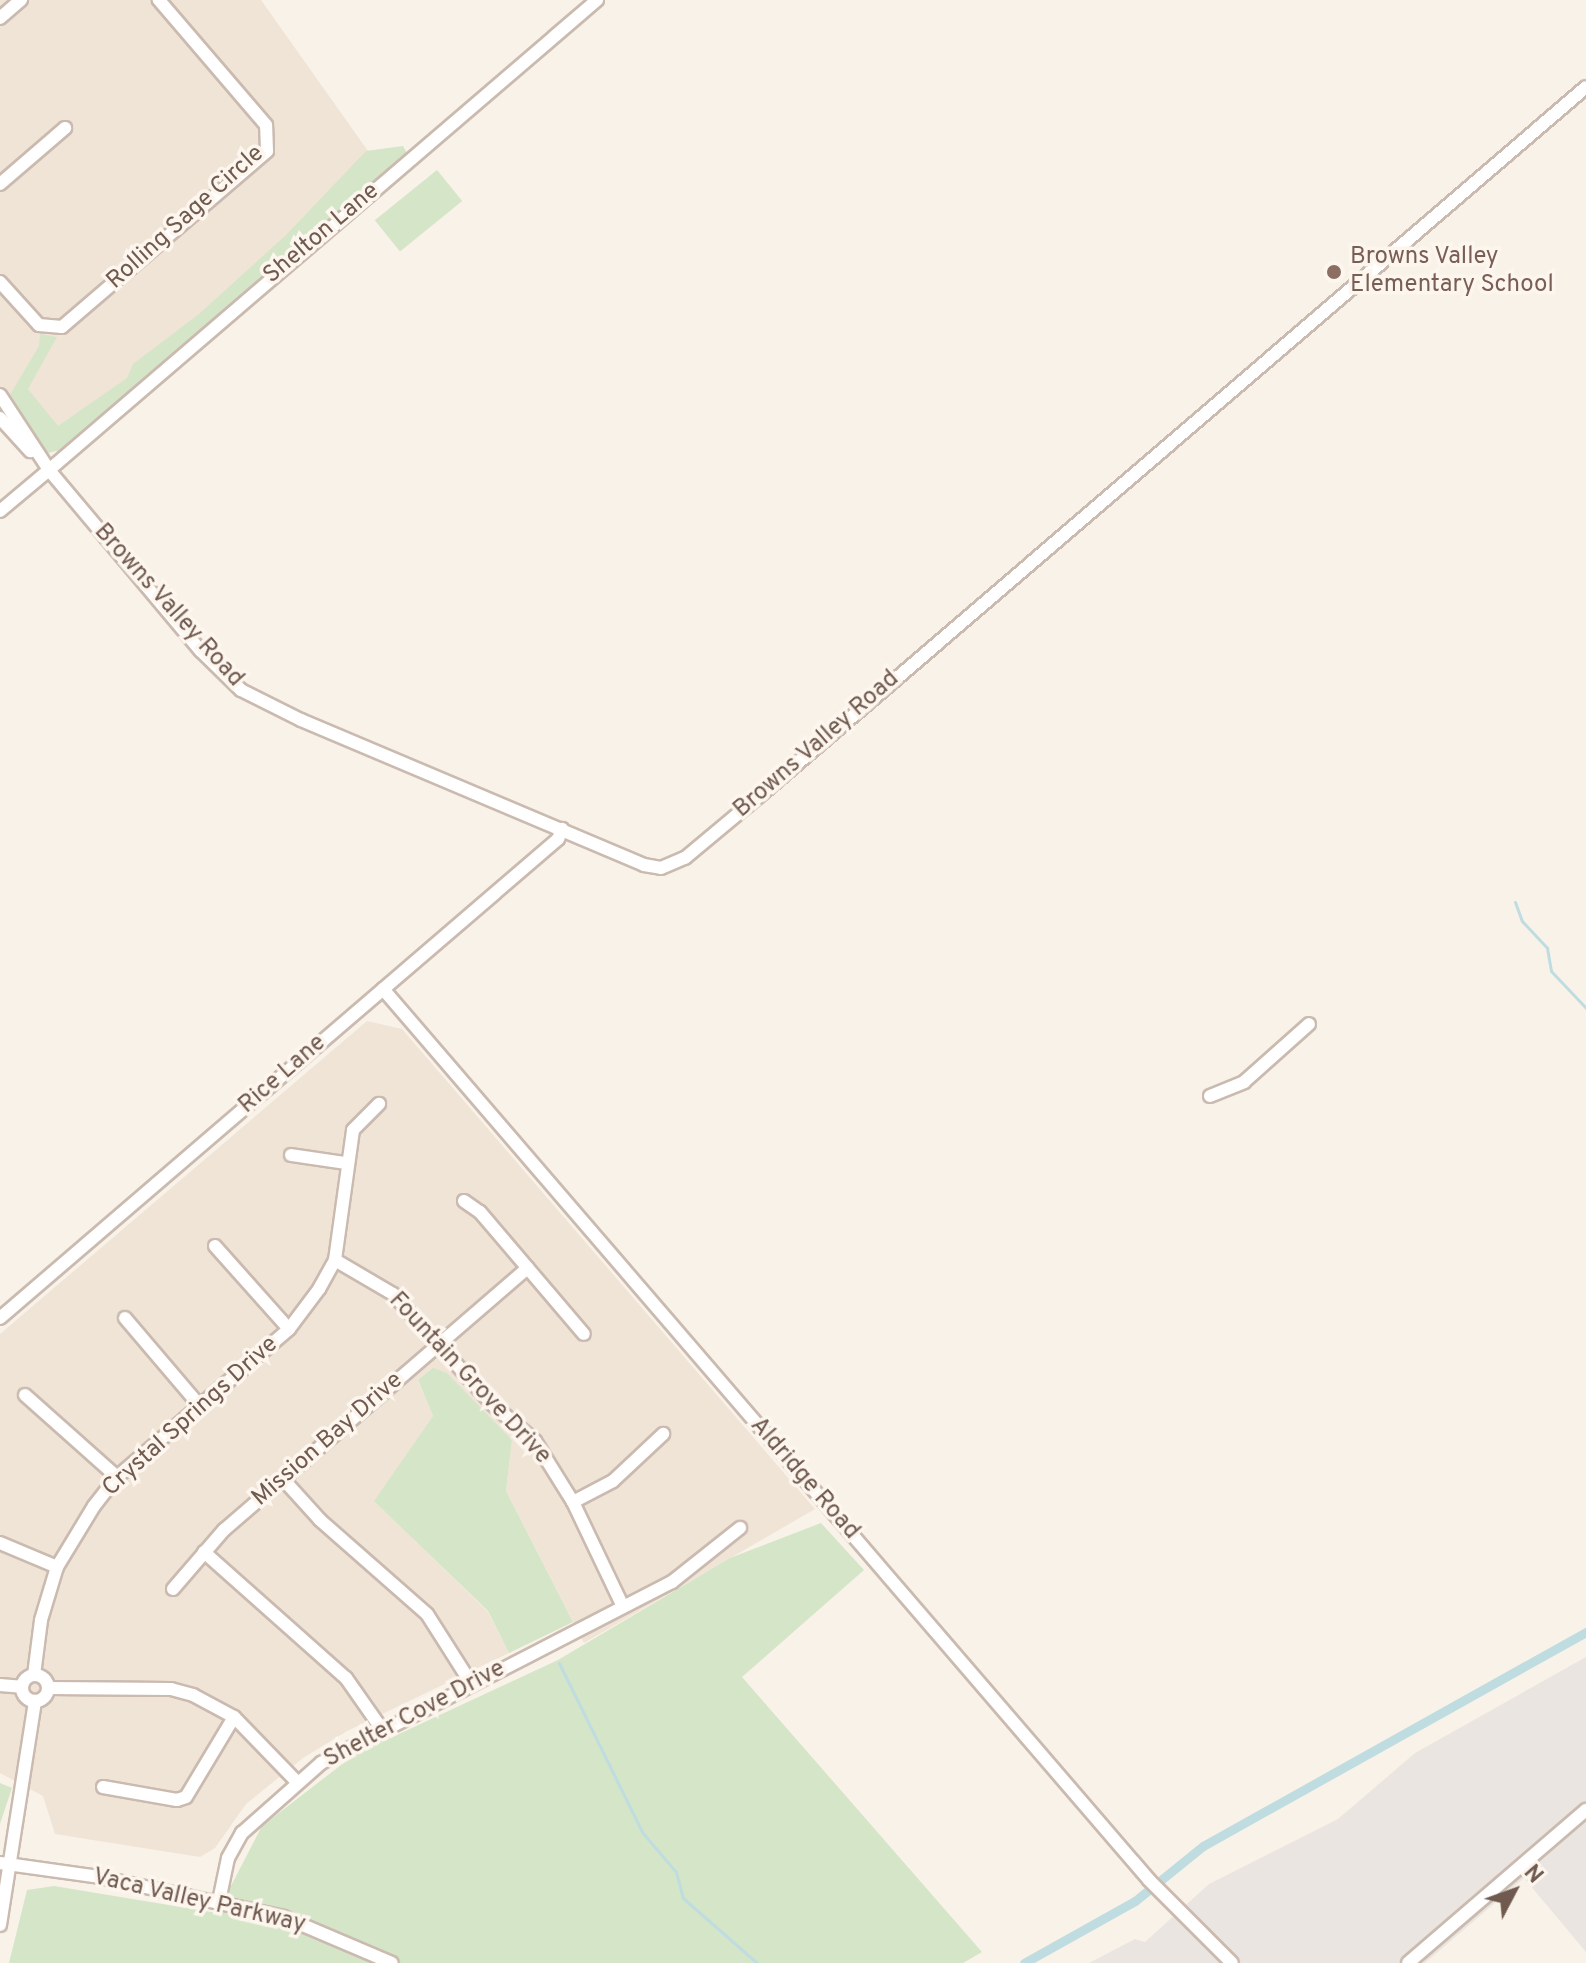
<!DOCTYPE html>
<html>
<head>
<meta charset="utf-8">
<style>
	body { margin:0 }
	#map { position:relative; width:1586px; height:1963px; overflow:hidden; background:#f9f2e8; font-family:Overpass,sans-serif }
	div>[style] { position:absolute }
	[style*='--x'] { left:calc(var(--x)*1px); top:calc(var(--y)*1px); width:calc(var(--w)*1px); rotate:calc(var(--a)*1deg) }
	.residential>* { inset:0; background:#f0e4d7 }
	.industrial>* { inset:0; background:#eae5e1 }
	.green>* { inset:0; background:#d5e5c8; transform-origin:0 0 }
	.stream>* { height:3px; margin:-1.5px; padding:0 1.5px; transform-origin:1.5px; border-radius:1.5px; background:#bfdde0 }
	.canal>* { height:9px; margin:-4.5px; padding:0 4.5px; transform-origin:4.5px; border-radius:4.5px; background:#bfdde0 }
	.roads { filter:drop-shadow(2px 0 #cabaaf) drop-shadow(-2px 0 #cabaaf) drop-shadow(0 2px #cabaaf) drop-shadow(0 -2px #cabaaf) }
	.minor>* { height:12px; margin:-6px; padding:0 6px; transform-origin:6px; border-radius:6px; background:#fff }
	.minor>.ring { margin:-6px; padding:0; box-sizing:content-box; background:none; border:12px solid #fff; border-radius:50% }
	.dots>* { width:22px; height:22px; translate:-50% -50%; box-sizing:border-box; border:4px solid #fdf6ee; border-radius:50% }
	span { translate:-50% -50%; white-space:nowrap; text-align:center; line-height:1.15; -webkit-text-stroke:7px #fdf6ee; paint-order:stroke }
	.street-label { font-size:24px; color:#705a4f }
	.education-label { font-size:24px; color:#785e54 }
	.left { translate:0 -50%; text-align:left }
	.north { position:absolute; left:1474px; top:1851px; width:80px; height:80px; -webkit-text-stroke:6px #fdf6ee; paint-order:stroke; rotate:49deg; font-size:22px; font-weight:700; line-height:32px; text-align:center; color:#705a4f }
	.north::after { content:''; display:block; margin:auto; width:28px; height:36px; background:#705a4f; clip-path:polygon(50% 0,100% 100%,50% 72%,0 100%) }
</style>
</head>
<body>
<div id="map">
	<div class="residential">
		<div style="clip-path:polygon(0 0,261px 0,368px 151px,410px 154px,58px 452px,0 423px)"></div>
		<div style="clip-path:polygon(367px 1021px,402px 1029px,815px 1509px,584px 1643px,506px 1491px,512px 1439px,418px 1381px,433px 1416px,375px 1501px,488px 1612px,509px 1653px,347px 1731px,303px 1758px,246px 1804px,215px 1848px,200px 1857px,55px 1834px,43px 1796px,0 1773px,0 1334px)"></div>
	</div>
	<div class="industrial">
		<div style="clip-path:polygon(1586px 1657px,1586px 1952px,1524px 1878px,1425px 1963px,1089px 1963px,1135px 1939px,1145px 1942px,1209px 1884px,1338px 1819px,1415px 1753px)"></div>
	</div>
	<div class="green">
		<div style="clip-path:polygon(403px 146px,408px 155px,59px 450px,49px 453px,42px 448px,8px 398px,39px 346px,40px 334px,57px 337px,28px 389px,58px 426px,127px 378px,133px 364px,199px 314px,285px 236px,366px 151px)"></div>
		<div style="left:437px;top:170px;width:40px;height:80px;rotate:51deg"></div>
		<div style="clip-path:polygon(433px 1368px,447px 1373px,512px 1440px,506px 1491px,573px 1622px,509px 1653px,488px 1611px,374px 1501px,433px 1416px,418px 1380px)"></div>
		<div style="clip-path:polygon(821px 1523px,864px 1570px,742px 1677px,982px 1952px,963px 1963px,9px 1963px,27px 1890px,54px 1886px,217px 1913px,262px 1826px,354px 1755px,558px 1660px,730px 1558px)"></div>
		<div style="clip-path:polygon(0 1783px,12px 1788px,0 1824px)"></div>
	</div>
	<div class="stream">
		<div style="--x:1515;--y:902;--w:20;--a:70"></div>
		<div style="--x:1522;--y:921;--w:37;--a:47"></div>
		<div style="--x:1547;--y:948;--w:23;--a:80"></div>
		<div style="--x:1551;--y:971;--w:51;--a:46.6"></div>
		<div style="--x:559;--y:1663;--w:188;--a:63.8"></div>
		<div style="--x:642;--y:1832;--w:52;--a:49.6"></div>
		<div style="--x:676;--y:1872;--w:27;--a:75"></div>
		<div style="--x:683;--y:1898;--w:98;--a:41.3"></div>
	</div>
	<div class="canal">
		<div style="--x:1024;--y:1963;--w:127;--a:-29.2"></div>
		<div style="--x:1135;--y:1901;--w:87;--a:-39"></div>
		<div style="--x:1203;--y:1846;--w:439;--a:-29.2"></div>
	</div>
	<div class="roads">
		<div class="minor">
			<div style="--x:0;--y:18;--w:28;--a:-41"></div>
			<div style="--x:0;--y:184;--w:86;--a:-40.7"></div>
			<div style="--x:0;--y:282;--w:58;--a:47.8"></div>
			<div style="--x:39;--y:325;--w:23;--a:5"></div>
			<div style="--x:62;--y:327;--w:270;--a:-40.6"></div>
			<div style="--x:267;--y:151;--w:26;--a:-92"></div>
			<div style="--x:266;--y:125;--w:165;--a:-130.6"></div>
			<div style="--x:0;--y:395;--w:90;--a:56.8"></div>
			<div style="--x:0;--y:418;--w:45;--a:47.7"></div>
			<div style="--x:49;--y:470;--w:722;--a:-40.62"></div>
			<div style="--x:0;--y:511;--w:64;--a:-39.9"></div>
			<div style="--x:49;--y:470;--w:236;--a:50"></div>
			<div style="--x:201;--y:651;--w:56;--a:44.3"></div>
			<div style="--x:241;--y:690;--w:67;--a:26.6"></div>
			<div style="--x:301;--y:720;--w:372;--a:22.9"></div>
			<div style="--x:644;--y:865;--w:17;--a:10"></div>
			<div style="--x:661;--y:868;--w:26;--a:-23"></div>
			<div style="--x:685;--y:858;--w:102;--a:-39.8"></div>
			<div style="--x:763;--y:793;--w:1084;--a:-40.62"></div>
			<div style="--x:383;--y:989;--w:1175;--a:49.31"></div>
			<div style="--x:1149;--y:1880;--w:117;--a:45"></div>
			<div style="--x:1210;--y:1096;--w:37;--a:-22"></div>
			<div style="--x:1244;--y:1082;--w:87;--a:-41.7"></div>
			<div style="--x:291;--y:1155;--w:55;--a:8.4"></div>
			<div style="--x:464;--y:1201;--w:19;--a:35"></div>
			<div style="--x:480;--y:1212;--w:160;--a:49.6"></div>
			<div style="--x:215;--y:1246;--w:111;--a:48.3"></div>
			<div style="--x:335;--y:1260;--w:67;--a:30.4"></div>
			<div style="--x:393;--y:1294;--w:148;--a:48"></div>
			<div style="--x:492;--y:1404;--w:57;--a:40.7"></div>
			<div style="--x:535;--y:1441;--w:72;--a:58.1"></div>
			<div style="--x:573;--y:1502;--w:116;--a:64.5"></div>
			<div style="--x:0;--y:1318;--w:735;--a:-40.64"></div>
			<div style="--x:558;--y:839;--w:11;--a:-68"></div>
			<div style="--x:125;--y:1318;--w:116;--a:49.6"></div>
			<div style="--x:25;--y:1395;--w:123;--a:41.7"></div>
			<div style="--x:283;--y:1479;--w:55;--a:47.9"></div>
			<div style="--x:320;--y:1520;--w:142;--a:41.3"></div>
			<div style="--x:427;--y:1614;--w:82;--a:57.5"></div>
			<div style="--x:573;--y:1502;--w:45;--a:-27.7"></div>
			<div style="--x:613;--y:1481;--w:69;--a:-43.2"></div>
			<div style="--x:0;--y:1543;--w:62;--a:22.8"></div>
			<div style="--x:204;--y:1552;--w:190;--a:41.6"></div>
			<div style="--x:346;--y:1678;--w:61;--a:55"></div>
			<div style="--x:173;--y:1589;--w:78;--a:-49.2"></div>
			<div style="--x:224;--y:1530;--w:401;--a:-40.8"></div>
			<div style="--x:34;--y:1675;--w:55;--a:-82.7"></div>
			<div style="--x:41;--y:1620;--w:55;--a:-73.2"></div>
			<div style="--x:57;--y:1567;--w:71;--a:-58.8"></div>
			<div style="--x:94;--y:1506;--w:37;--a:-52"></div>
			<div style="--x:117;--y:1477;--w:227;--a:-40.7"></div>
			<div style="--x:289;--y:1329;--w:50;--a:-53.1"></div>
			<div style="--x:319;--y:1289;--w:33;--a:-61"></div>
			<div style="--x:335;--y:1260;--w:131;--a:-82.1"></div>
			<div style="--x:353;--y:1130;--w:37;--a:-45"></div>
			<div class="ring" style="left:22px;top:1675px;width:14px;height:14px"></div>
			<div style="--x:0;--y:1685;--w:21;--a:5"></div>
			<div style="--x:48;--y:1688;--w:123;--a:0.5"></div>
			<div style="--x:171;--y:1689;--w:23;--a:15"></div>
			<div style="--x:193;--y:1695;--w:47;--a:28.2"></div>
			<div style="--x:234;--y:1717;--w:91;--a:45.9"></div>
			<div style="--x:103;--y:1787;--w:75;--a:10"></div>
			<div style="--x:177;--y:1800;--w:9;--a:-18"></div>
			<div style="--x:186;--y:1797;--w:93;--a:-59"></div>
			<div style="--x:0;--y:1863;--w:100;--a:8"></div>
			<div style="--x:99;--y:1877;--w:189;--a:12.2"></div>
			<div style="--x:284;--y:1917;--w:117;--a:23.1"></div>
			<div style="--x:219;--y:1901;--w:44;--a:-78.2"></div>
			<div style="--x:228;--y:1858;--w:29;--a:-61"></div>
			<div style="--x:242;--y:1833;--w:106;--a:-41.5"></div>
			<div style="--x:321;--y:1763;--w:395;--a:-27.3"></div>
			<div style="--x:672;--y:1582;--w:87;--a:-38.5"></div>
			<div style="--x:0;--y:1925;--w:227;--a:-81.1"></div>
			<div style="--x:1408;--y:1963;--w:235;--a:-40.7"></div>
		</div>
	</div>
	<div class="dots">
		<div style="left:1334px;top:272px;background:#8d6e63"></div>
	</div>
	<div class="street-label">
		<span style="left:186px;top:218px;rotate:-42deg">Rolling Sage Circle</span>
		<span style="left:322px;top:234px;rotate:-40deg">Shelton Lane</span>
		<span style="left:168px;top:606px;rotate:48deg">Browns Valley Road</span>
		<span style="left:817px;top:745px;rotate:-41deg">Browns Valley Road</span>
		<span style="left:283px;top:1075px;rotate:-41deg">Rice Lane</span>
		<span style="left:469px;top:1379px;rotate:47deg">Fountain Grove Drive</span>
		<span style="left:191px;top:1417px;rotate:-42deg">Crystal Springs Drive</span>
		<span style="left:328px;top:1440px;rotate:-41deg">Mission Bay Drive</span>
		<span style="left:804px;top:1479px;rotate:49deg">Aldridge Road</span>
		<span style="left:415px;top:1715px;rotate:-28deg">Shelter Cove Drive</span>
		<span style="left:199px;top:1902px;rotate:13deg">Vaca Valley Parkway</span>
	</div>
	<div class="education-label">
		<span class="left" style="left:1350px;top:272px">Browns Valley<br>Elementary School</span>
	</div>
	<div class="north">N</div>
</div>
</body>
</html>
